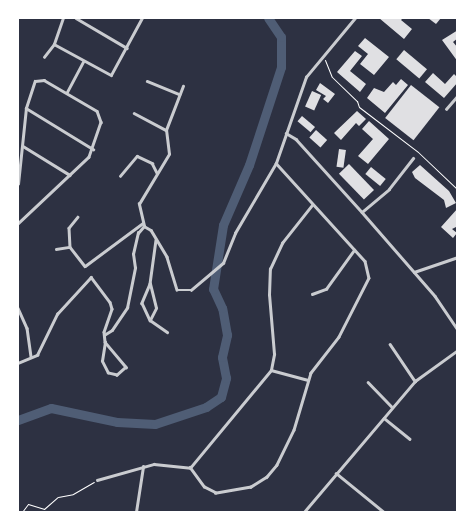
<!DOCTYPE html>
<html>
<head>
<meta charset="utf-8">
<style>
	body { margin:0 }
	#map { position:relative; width:475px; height:530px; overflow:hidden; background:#2d3142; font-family:Helvetica,sans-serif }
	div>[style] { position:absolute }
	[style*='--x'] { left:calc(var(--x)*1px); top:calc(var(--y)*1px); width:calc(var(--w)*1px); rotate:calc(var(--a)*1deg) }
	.river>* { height:9px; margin:-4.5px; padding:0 4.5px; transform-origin:4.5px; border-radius:4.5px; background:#4f5d75 }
	.building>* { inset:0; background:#e0e0e3; transform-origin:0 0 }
	.path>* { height:1px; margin:-0.5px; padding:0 0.5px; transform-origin:0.5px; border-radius:0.5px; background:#fff }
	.minor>* { height:2.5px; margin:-1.25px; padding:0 1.25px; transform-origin:1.25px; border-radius:1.25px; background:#caccd0 }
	span { translate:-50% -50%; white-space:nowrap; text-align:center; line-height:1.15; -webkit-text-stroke:5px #fff; paint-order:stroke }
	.frame { position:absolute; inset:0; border:19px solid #fff; pointer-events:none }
</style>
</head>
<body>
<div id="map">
	<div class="river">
		<div style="--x:18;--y:420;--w:35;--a:-20"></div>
		<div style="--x:51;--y:408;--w:67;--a:12"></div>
		<div style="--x:117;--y:422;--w:38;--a:3"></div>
		<div style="--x:155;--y:424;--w:54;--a:-18.4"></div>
		<div style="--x:206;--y:407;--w:18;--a:-34"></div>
		<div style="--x:221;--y:397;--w:20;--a:-75"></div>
		<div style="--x:226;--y:378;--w:21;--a:-101"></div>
		<div style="--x:222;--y:357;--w:23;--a:-77"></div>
		<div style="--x:227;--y:335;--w:27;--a:-100"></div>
		<div style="--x:222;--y:308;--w:21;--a:-115"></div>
		<div style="--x:213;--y:289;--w:65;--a:-81.1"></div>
		<div style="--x:223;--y:225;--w:65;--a:-66.6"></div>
		<div style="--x:249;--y:165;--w:103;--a:-71.9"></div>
		<div style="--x:281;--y:67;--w:30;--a:-90"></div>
		<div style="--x:281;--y:37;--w:23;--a:-124"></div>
	</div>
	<div class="building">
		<div style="clip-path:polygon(379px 18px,403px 18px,401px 20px,412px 29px,404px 39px)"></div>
		<div style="clip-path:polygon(428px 18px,441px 18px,436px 24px)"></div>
		<div style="clip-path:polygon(458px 30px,458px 38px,453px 42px,458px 48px,458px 62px,442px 40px)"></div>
		<div style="clip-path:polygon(365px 38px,389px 57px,374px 75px,360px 64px,368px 54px,358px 46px)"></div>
		<div style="left:404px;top:50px;width:30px;height:12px;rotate:40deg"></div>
		<div style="clip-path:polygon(355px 51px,362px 56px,350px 71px,366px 84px,360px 92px,337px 72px)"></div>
		<div style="clip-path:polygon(433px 73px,445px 84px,454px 74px,458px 78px,458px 82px,444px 98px,425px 82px)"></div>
		<div style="clip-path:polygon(401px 79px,408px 85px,385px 113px,367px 98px,374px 88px,384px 92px,393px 82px,396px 85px)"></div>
		<div style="clip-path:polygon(320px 83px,335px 94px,328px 103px,323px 99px,326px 96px,316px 90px)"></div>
		<div style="left:411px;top:85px;width:36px;height:42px;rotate:38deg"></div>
		<div style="left:312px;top:91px;width:10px;height:17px;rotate:24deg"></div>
		<div style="clip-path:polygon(357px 111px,366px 119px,359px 126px,356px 123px,341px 140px,334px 133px)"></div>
		<div style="left:302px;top:116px;width:17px;height:7px;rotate:40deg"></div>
		<div style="clip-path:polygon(369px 121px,389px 139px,368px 164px,358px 156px,373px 139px,362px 129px)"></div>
		<div style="left:316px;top:130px;width:15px;height:10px;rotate:42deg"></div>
		<div style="left:339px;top:149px;width:7px;height:18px;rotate:8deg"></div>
		<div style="left:349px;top:164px;width:36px;height:14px;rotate:46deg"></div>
		<div style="clip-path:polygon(420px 165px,449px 191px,456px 203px,446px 208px,444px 200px,415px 178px,412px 172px)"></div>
		<div style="left:371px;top:167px;width:19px;height:9px;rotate:39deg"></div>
		<div style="clip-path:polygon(458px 208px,458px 226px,452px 229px,457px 233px,453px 238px,441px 227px)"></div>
	</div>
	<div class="path">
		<div style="--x:325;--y:60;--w:18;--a:68"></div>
		<div style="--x:332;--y:77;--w:35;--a:44"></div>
		<div style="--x:357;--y:101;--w:6;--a:72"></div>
		<div style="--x:359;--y:107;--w:74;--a:37.3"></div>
		<div style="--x:418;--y:152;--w:55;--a:43.5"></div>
		<div style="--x:22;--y:512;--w:10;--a:-53"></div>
		<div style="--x:28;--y:504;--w:17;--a:17"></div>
		<div style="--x:44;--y:509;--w:18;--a:-41"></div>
		<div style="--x:58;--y:497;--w:15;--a:-11"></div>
		<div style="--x:73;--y:494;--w:24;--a:-30"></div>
	</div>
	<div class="minor">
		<div style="--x:76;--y:18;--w:59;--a:30.5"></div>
		<div style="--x:54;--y:44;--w:65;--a:28.5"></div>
		<div style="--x:111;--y:75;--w:65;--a:-61.5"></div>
		<div style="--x:54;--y:44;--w:28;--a:-71"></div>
		<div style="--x:44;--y:57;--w:16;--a:-52"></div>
		<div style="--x:147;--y:81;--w:35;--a:22"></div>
		<div style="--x:67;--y:92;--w:34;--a:-62"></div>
		<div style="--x:26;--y:108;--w:79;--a:31.5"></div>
		<div style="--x:446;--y:109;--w:18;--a:-49"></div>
		<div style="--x:134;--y:113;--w:36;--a:28"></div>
		<div style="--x:286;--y:133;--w:12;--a:31"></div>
		<div style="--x:296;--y:139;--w:98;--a:47.9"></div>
		<div style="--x:362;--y:212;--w:111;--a:49"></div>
		<div style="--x:435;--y:296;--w:41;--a:55.9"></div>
		<div style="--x:23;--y:146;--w:55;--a:31.7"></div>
		<div style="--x:276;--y:163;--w:132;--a:47.8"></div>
		<div style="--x:365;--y:261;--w:17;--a:77"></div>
		<div style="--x:369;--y:278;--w:66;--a:117"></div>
		<div style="--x:339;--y:337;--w:46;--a:127.9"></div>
		<div style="--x:311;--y:373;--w:59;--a:106.6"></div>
		<div style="--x:294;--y:430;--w:39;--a:116"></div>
		<div style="--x:277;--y:465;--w:16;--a:130"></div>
		<div style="--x:267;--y:477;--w:19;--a:148"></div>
		<div style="--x:251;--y:487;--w:36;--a:170"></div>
		<div style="--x:216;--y:493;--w:13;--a:-153"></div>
		<div style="--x:204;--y:487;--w:24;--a:-126"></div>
		<div style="--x:190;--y:468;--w:127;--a:-50.4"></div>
		<div style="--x:271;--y:370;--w:16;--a:-79"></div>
		<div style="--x:274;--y:354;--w:59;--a:-94.8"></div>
		<div style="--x:269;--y:295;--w:26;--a:-88"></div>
		<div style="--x:270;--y:269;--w:29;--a:-65"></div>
		<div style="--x:282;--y:243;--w:48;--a:-51.7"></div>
		<div style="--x:120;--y:176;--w:26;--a:-50"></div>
		<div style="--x:137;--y:156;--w:17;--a:25"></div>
		<div style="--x:152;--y:163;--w:11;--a:63"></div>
		<div style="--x:18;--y:184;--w:76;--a:-84"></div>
		<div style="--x:26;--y:108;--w:28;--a:-72"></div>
		<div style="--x:35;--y:81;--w:9;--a:-6"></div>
		<div style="--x:44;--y:80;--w:61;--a:30.3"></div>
		<div style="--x:97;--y:111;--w:12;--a:70"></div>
		<div style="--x:101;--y:122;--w:37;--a:109"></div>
		<div style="--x:89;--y:157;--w:98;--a:136.7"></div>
		<div style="--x:362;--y:212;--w:35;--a:-40"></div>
		<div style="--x:389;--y:189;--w:39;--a:-52"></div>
		<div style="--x:78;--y:217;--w:14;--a:129"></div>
		<div style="--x:69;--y:228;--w:19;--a:87"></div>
		<div style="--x:70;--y:247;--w:24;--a:52"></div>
		<div style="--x:85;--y:266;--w:72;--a:-36.6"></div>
		<div style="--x:144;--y:226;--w:8;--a:30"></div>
		<div style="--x:151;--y:230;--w:31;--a:59"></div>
		<div style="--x:167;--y:257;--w:34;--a:73"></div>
		<div style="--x:177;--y:290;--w:14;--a:0"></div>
		<div style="--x:191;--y:290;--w:42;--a:-40.2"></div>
		<div style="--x:223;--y:263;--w:32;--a:-68"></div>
		<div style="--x:235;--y:233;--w:81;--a:-59.6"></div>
		<div style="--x:276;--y:163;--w:91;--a:-70.8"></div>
		<div style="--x:306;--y:77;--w:77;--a:-50.3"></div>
		<div style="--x:144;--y:226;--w:23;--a:-103"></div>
		<div style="--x:139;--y:204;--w:58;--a:-59"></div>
		<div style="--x:169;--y:154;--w:24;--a:-97"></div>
		<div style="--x:166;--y:130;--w:47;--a:-68.9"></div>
		<div style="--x:156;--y:240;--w:44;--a:97.8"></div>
		<div style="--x:150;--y:284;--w:21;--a:113"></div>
		<div style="--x:142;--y:303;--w:19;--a:65"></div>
		<div style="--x:150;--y:320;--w:21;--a:35"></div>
		<div style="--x:56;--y:249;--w:13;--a:-9"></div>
		<div style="--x:414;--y:272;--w:46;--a:-18.8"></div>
		<div style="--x:312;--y:294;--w:15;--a:-20"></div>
		<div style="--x:326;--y:289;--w:48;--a:-54.3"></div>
		<div style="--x:18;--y:308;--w:22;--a:66"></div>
		<div style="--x:27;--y:328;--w:28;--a:82"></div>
		<div style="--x:150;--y:320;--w:13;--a:-63"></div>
		<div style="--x:156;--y:308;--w:25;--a:-104"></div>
		<div style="--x:104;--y:335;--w:9;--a:-32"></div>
		<div style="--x:112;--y:330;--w:27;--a:-56"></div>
		<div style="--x:127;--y:308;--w:41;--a:-78.7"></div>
		<div style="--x:135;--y:268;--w:14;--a:-98"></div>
		<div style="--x:133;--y:254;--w:22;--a:-77"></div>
		<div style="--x:138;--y:233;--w:9;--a:-49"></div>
		<div style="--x:390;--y:344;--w:45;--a:56"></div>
		<div style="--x:18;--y:363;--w:21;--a:-23"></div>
		<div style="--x:37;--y:355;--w:46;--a:-64"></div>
		<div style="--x:57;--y:314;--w:50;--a:-47.4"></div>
		<div style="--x:91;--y:277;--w:31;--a:53"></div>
		<div style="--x:110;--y:302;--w:7;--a:74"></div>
		<div style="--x:112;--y:309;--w:24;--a:109"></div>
		<div style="--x:104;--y:332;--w:10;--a:84"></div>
		<div style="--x:105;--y:342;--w:33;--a:50"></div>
		<div style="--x:126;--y:367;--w:12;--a:138"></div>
		<div style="--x:117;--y:375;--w:9;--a:-167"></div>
		<div style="--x:108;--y:373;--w:13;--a:-117"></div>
		<div style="--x:102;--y:361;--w:19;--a:-81"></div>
		<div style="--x:271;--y:370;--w:38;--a:15"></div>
		<div style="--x:368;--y:382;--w:35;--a:46"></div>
		<div style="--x:384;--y:418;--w:33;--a:39"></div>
		<div style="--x:336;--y:473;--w:62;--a:39.1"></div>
		<div style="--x:97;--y:480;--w:59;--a:-15.7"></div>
		<div style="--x:154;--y:464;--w:36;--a:6"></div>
		<div style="--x:136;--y:512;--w:46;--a:-81.2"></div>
		<div style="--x:304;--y:512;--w:172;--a:-49.7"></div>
		<div style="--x:415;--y:381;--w:53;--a:-35.8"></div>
	</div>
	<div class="frame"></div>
</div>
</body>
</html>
